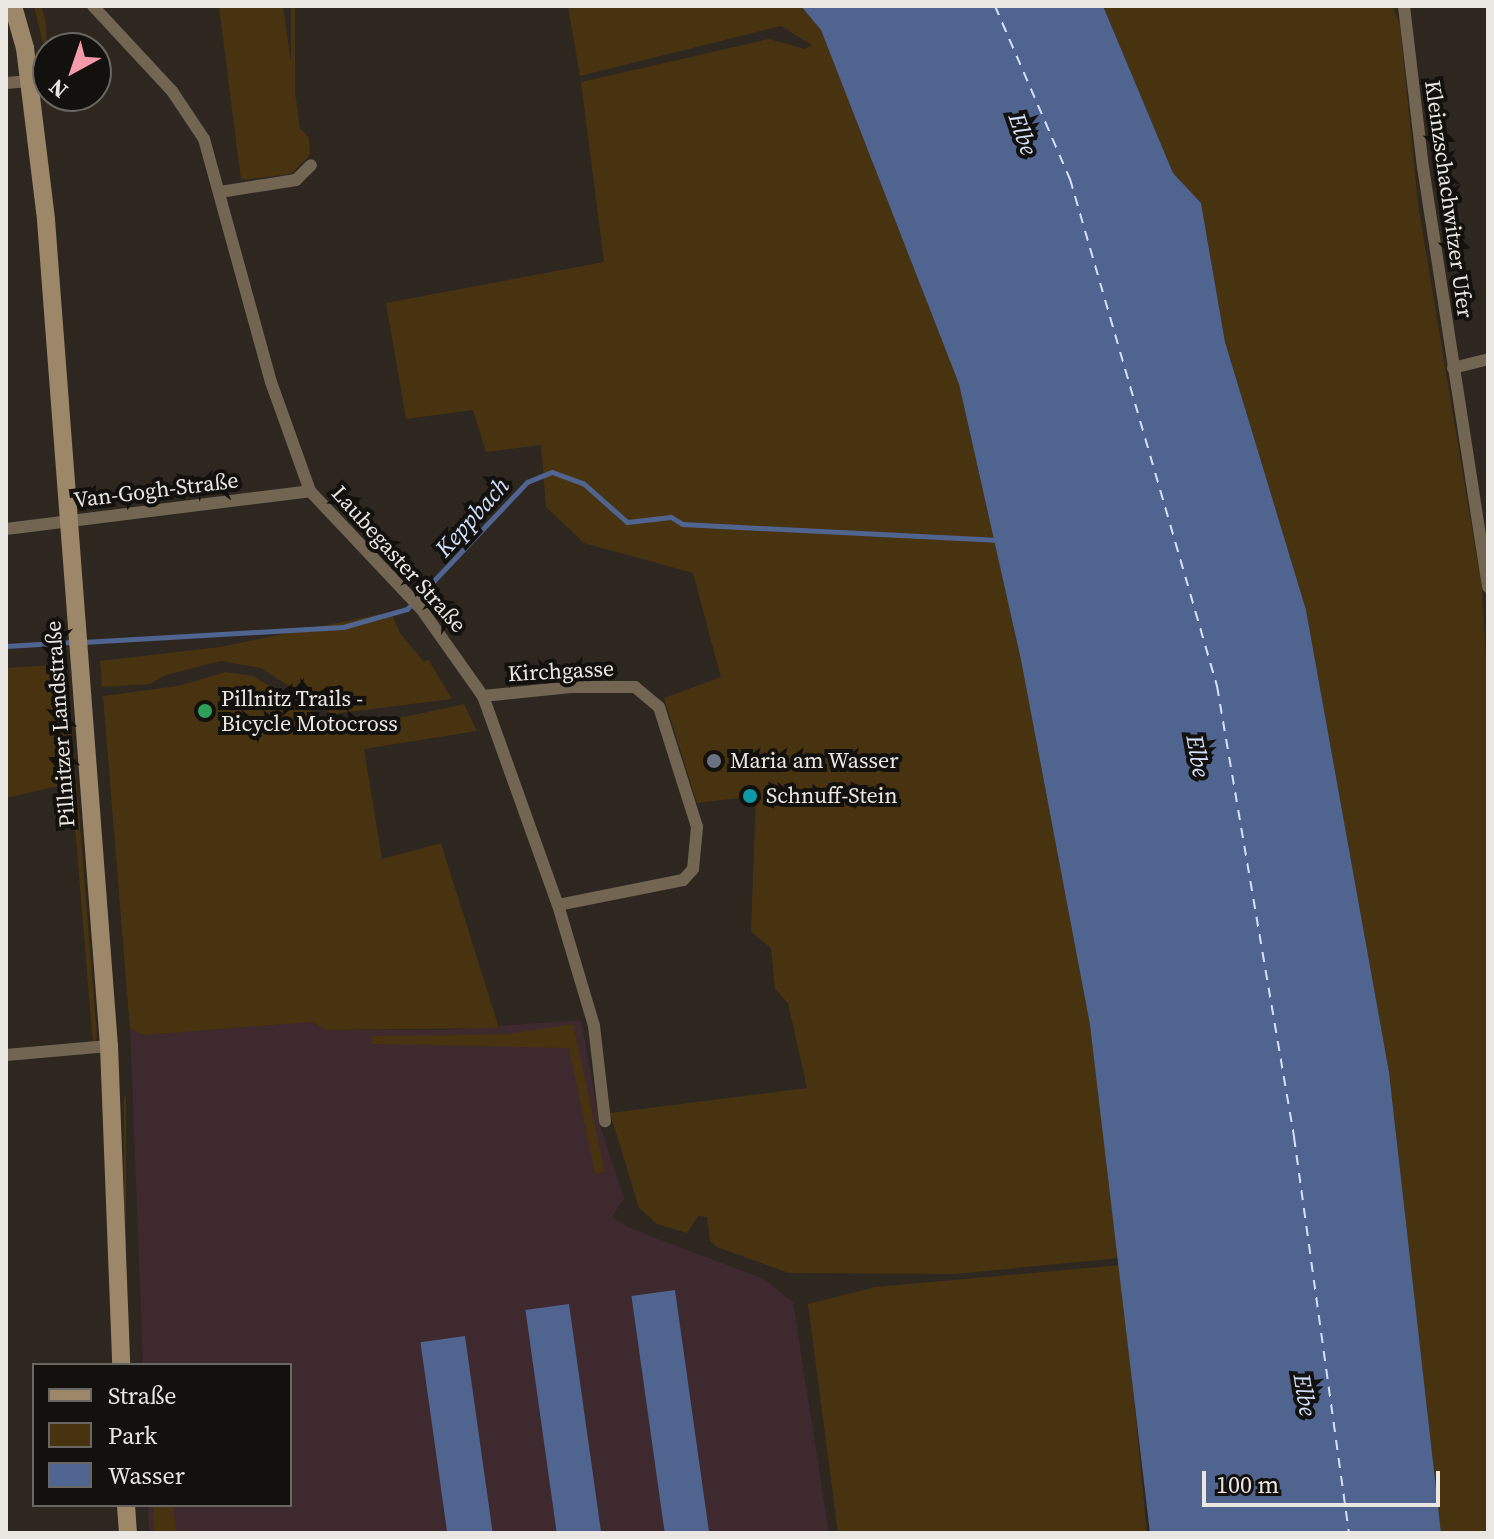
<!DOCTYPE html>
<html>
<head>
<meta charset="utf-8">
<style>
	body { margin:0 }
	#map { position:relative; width:1494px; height:1539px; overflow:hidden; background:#2d2720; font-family:"Source Serif 4",serif }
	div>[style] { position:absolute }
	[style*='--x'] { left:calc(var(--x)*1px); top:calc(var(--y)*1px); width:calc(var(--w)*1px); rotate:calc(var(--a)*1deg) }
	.industrial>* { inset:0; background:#3d292e }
	.green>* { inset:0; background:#473310; transform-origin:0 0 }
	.water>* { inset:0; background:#506490; transform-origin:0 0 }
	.stream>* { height:5px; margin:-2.5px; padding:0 2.5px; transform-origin:2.5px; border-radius:2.5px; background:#506490 }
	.ferry>* { height:2px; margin-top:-1px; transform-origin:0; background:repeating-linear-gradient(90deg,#d3e1fe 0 10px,transparent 0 18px) }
	.street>* { height:12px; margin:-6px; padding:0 6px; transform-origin:6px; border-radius:6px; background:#726652 }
	.secondary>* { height:18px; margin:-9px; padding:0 9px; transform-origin:9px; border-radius:9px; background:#9c8869 }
	.dots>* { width:22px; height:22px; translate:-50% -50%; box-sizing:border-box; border:4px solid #13110d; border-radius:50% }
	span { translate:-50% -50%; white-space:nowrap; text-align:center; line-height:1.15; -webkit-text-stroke:8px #13110d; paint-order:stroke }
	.street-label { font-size:22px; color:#eae7e2 }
	.poi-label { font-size:22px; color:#eae7e2 }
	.left { translate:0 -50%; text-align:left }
	.water-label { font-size:24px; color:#d3e1fe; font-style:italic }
	.frame { position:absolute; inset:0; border:8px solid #eae7e2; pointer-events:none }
	.legend { position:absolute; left:32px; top:1363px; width:260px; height:144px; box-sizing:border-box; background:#13110d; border:2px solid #696762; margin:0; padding:10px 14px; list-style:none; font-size:24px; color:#eae7e2 }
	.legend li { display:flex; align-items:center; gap:16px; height:40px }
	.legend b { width:40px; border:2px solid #696762 }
	.north { position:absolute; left:32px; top:32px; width:80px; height:80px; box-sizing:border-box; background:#13110d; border:2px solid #696762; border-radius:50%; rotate:220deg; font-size:22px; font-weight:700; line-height:32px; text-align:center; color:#eae7e2 }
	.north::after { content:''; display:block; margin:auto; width:28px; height:36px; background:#f39aab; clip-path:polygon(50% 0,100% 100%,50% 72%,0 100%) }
	.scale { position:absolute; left:1202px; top:1471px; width:238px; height:36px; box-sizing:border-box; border:4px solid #eae7e2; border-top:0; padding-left:10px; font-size:24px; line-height:28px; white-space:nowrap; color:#eae7e2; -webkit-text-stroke:6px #13110d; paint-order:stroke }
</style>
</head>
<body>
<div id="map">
	<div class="industrial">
		<div style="clip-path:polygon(581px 1020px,601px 1129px,624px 1199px,612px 1216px,627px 1227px,764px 1279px,793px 1302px,829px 1533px,149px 1533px,148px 1505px,290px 1505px,290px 1365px,143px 1365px,130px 1029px,145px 1035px,312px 1022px,326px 1030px,443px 1030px)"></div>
	</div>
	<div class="green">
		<div style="clip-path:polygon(34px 6px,41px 6px,45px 18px,48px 64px)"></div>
		<div style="clip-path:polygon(219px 6px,283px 6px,300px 128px,309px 138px,310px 155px,291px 174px,241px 180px)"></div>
		<div style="left:291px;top:6px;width:4px;height:119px"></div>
		<div style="clip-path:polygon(568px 6px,801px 6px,821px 30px,959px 384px,1021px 660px,1090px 1025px,1120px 1258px,955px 1274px,789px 1273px,717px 1247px,710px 1241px,707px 1217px,698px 1216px,687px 1233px,657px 1224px,639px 1208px,610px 1113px,807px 1088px,788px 1003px,775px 989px,771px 948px,751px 932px,756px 796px,697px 803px,664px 698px,721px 677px,693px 573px,584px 543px,546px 507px,541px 445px,486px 452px,473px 410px,406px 419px,386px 303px,604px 262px,581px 82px,769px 39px,805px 49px,812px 45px,781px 26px,580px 76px)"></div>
		<div style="clip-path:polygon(1103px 6px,1392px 6px,1400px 25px,1418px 204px,1482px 589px,1488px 693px,1488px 1533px,1441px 1533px,1389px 1072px,1306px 610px,1225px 342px,1201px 203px,1173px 173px)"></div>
		<div style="clip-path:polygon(391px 612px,400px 633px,424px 662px,428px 659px,452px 699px,332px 714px,261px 668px,221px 661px,166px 675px,150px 684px,102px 687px,100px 661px,220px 647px)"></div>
		<div style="clip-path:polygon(67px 664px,97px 1038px,93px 1044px,72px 790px,54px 787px,6px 798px,6px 668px)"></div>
		<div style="clip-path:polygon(226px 672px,253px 676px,331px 724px,409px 716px,464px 704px,477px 731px,364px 749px,382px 859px,441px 843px,499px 1028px,326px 1030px,312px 1022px,145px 1035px,130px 1029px,103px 696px,178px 686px)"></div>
		<div style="clip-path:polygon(573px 1024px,605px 1172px,595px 1174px,569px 1048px,372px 1044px,371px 1036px,508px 1034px)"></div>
		<div style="left:124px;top:1097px;width:2px;height:268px"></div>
		<div style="clip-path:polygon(1121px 1265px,1147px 1533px,838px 1533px,808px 1304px,875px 1287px)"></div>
		<div style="clip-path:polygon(153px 1505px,173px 1505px,176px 1533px,154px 1533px)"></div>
	</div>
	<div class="water">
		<div style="clip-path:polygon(801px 6px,1103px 6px,1173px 173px,1201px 203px,1225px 342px,1306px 610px,1389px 1072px,1441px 1533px,1150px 1533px,1090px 1025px,1021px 660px,959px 384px,821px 30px)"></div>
		<div style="left:675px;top:1290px;width:245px;height:44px;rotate:82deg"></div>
		<div style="left:569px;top:1304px;width:231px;height:44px;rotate:82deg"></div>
		<div style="left:465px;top:1336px;width:199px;height:45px;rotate:82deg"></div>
	</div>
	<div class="stream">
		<div style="--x:83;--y:642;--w:260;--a:-3.3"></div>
		<div style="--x:343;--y:627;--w:66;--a:-15.7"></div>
		<div style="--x:407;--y:609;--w:175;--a:-46.6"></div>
		<div style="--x:527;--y:482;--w:27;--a:-22"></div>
		<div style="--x:552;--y:472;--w:33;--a:20"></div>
		<div style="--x:583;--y:483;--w:59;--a:41.6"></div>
		<div style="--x:627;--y:522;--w:44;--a:-6.5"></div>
		<div style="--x:671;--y:517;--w:13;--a:32"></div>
		<div style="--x:682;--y:524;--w:313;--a:2.9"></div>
		<div style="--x:6;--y:646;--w:67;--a:-3.4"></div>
	</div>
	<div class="ferry">
		<div style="--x:995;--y:6;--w:189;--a:66.6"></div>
		<div style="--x:1070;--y:179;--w:528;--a:73.83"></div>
		<div style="--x:1217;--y:686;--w:458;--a:80.3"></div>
		<div style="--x:1294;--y:1137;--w:400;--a:82.1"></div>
	</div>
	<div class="street">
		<div style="--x:93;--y:6;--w:116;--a:47.1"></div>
		<div style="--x:172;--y:91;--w:58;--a:56.3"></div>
		<div style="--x:204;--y:139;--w:252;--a:74.6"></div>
		<div style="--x:271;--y:382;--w:116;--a:70.3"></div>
		<div style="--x:310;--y:491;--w:163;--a:46.7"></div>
		<div style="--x:422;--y:610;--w:105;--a:54.7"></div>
		<div style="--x:483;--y:696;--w:222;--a:70.3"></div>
		<div style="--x:558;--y:905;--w:126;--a:73.4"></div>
		<div style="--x:594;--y:1026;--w:96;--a:83.4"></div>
		<div style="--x:1404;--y:6;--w:162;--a:83.3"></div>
		<div style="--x:1423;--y:167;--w:425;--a:81.2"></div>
		<div style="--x:6;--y:83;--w:24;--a:-5"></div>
		<div style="--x:220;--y:192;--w:77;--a:-9"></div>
		<div style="--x:296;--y:180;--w:21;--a:-45"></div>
		<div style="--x:1453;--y:368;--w:36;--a:-14"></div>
		<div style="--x:6;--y:529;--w:306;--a:-7.1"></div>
		<div style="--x:483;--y:696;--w:88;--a:-5.8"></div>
		<div style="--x:571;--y:687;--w:64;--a:0"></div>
		<div style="--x:635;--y:687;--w:31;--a:40"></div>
		<div style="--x:659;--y:707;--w:126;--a:72.4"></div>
		<div style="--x:697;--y:827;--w:42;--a:95.4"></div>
		<div style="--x:693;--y:869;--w:15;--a:132"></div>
		<div style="--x:683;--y:880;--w:127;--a:168.7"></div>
		<div style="--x:6;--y:1055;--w:103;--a:-5"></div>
	</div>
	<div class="secondary">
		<div style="--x:13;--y:6;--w:44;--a:74.1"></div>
		<div style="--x:25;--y:48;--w:173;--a:83"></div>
		<div style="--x:46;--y:220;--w:828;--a:85.64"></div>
		<div style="--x:109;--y:1046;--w:319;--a:87.8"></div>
		<div style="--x:126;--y:1505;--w:28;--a:86"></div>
	</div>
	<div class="dots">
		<div style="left:205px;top:711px;background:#2e9e5b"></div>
		<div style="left:714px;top:761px;background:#6b7280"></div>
		<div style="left:750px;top:796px;background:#0f9aa8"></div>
	</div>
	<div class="street-label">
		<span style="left:1449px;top:199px;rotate:82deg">Kleinzschachwitzer Ufer</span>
		<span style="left:156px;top:490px;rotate:-7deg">Van-Gogh-Straße</span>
		<span style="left:399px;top:559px;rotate:48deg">Laubegaster Straße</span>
		<span style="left:561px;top:671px;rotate:-3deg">Kirchgasse</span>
		<span style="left:60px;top:724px;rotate:-94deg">Pillnitzer Landstraße</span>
	</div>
	<div class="poi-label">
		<span class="left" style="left:221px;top:711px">Pillnitz Trails -<br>Bicycle Motocross</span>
		<span class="left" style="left:730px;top:761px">Maria am Wasser</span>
		<span class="left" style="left:766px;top:796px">Schnuff-Stein</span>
	</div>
	<div class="water-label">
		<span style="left:1023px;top:134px;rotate:71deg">Elbe</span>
		<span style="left:472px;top:517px;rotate:-48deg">Keppbach</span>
		<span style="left:1198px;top:756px;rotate:80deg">Elbe</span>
		<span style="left:1305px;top:1395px;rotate:81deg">Elbe</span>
	</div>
	<div class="frame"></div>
	<ul class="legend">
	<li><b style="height:10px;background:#9c8869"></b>Straße</li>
	<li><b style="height:22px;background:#473310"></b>Park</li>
	<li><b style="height:22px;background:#506490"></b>Wasser</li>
	</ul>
	<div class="north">N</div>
	<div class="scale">100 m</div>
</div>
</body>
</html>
